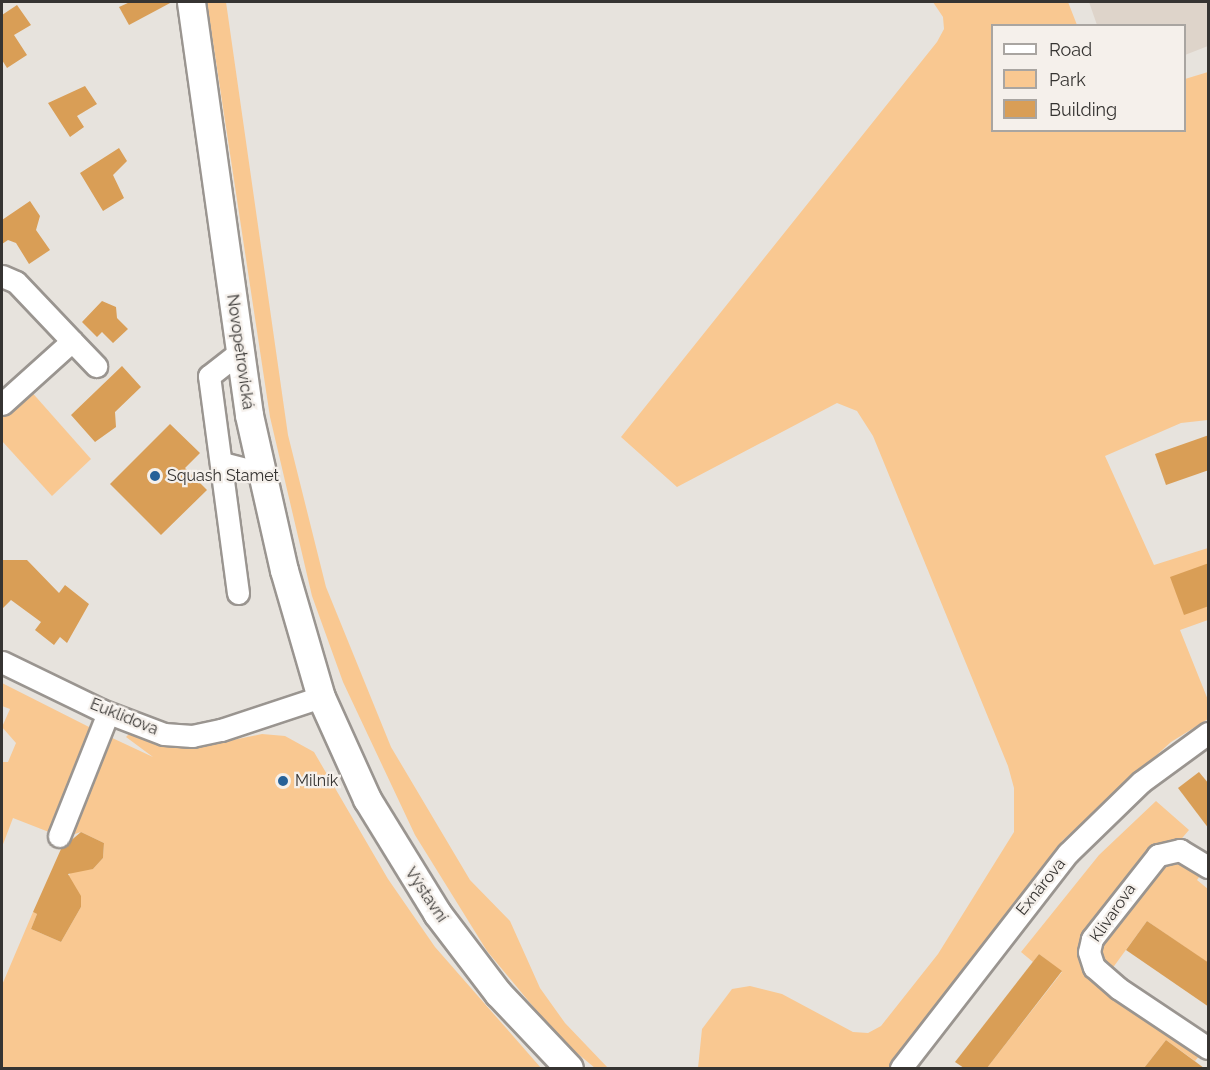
<!DOCTYPE html>
<html>
<head>
<meta charset="utf-8">
<style>
	body { margin:0 }
	#map { position:relative; width:1210px; height:1070px; overflow:hidden; background:#e7e3dd; font-family:Raleway,sans-serif }
	div>[style] { position:absolute }
	[style*='--x'] { left:calc(var(--x)*1px); top:calc(var(--y)*1px); width:calc(var(--w)*1px); rotate:calc(var(--a)*1deg) }
	.built>* { inset:0; background:#ded4ca }
	.green>* { inset:0; background:#f9c891 }
	.building>* { inset:0; background:#d99e56 }
	.roads { filter:drop-shadow(2px 0 #9a9590) drop-shadow(-2px 0 #9a9590) drop-shadow(0 2px #9a9590) drop-shadow(0 -2px #9a9590) }
	.minor>* { height:21px; margin:-10.5px; padding:0 10.5px; transform-origin:10.5px; border-radius:10.5px; background:#fff }
	.major>* { height:27px; margin:-13.5px; padding:0 13.5px; transform-origin:13.5px; border-radius:13.5px; background:#fff }
	.dots>* { width:16px; height:16px; translate:-50% -50%; box-sizing:border-box; border:3px solid #f5f0eb; border-radius:50% }
	span { translate:-50% -50%; white-space:nowrap; text-align:center; line-height:1.15; -webkit-text-stroke:4.5px #f5f0eb; paint-order:stroke }
	.street-label { font-size:16px; color:#363432 }
	.poi-label { font-size:16px; color:#363432 }
	.left { translate:0 -50%; text-align:left }
	.frame { position:absolute; inset:0; border:3px solid #363432; pointer-events:none }
	.legend { position:absolute; left:991px; top:24px; width:195px; height:108px; box-sizing:border-box; background:#f5f0eb; border:2px solid #a9a5a1; margin:0; padding:8px 10px; list-style:none; font-size:18px; color:#363432 }
	.legend li { display:flex; align-items:center; gap:12px; height:30px }
	.legend b { width:30px; border:2px solid #a9a5a1 }
</style>
</head>
<body>
<div id="map">
	<div class="built">
		<div style="clip-path:polygon(1089px 2px,1208px 2px,1208px 46px,1185px 55px,1184px 26px,1097px 25px)"></div>
	</div>
	<div class="green">
		<div style="clip-path:polygon(207px 2px,226px 2px,288px 435px,326px 587px,391px 747px,470px 880px,510px 921px,540px 988px,565px 1023px,608px 1068px,595px 1068px,560px 1039px,487px 951px,415px 835px,343px 682px,312px 596px,270px 417px)"></div>
		<div style="clip-path:polygon(933px 2px,1068px 2px,1077px 25px,992px 26px,992px 130px,1184px 130px,1185px 79px,1208px 72px,1208px 420px,1181px 423px,1105px 456px,1154px 565px,1208px 548px,1208px 620px,1180px 630px,1208px 700px,1208px 719px,1171px 742px,1063px 840px,888px 1068px,698px 1068px,702px 1029px,732px 989px,750px 986px,782px 994px,853px 1032px,868px 1033px,881px 1026px,938px 954px,1014px 832px,1014px 788px,1008px 766px,873px 436px,857px 411px,837px 403px,677px 487px,621px 437px,937px 42px,944px 29px,943px 17px)"></div>
		<div style="clip-path:polygon(29px 389px,91px 459px,52px 496px,2px 441px,2px 414px)"></div>
		<div style="clip-path:polygon(2px 683px,95px 730px,54px 834px,13px 818px,2px 847px,2px 762px,8px 762px,16px 743px,2px 727px,10px 709px,2px 706px)"></div>
		<div style="clip-path:polygon(130px 733px,164px 744px,199px 747px,262px 734px,285px 736px,314px 752px,388px 879px,435px 947px,541px 1068px,2px 1068px,2px 985px,33px 912px,37px 914px,31px 929px,61px 942px,81px 907px,76px 888px,66px 881px,72px 870px,93px 869px,103px 858px,104px 843px,81px 832px,66px 837px,108px 736px,153px 757px,126px 737px)"></div>
		<div style="clip-path:polygon(1156px 801px,1189px 830px,1080px 958px,1100px 988px,1200px 1055px,1195px 1061px,1166px 1040px,1144px 1068px,987px 1068px,1062px 972px,1039px 954px,1033px 962px,1021px 952px,1099px 855px)"></div>
		<div style="clip-path:polygon(1176px 857px,1202px 873px,1197px 880px,1208px 889px,1208px 963px,1147px 921px,1109px 973px,1098px 963px,1100px 942px,1160px 864px)"></div>
	</div>
	<div class="building">
		<div style="clip-path:polygon(130px 2px,172px 2px,129px 25px,119px 7px)"></div>
		<div style="clip-path:polygon(17px 5px,31px 25px,14px 35px,27px 55px,7px 68px,2px 60px,2px 15px)"></div>
		<div style="clip-path:polygon(85px 86px,97px 104px,77px 116px,84px 127px,70px 137px,48px 103px)"></div>
		<div style="clip-path:polygon(119px 148px,127px 161px,113px 175px,124px 198px,103px 211px,80px 173px)"></div>
		<div style="clip-path:polygon(30px 201px,40px 216px,36px 230px,50px 250px,29px 264px,16px 243px,8px 240px,2px 244px,2px 220px)"></div>
		<div style="clip-path:polygon(102px 301px,116px 307px,117px 318px,128px 329px,113px 343px,102px 332px,97px 337px,82px 322px)"></div>
		<div style="clip-path:polygon(122px 366px,141px 387px,115px 412px,116px 427px,95px 442px,71px 415px)"></div>
		<div style="clip-path:polygon(170px 424px,200px 453px,185px 468px,207px 490px,161px 535px,110px 484px)"></div>
		<div style="clip-path:polygon(1209px 435px,1209px 470px,1166px 485px,1155px 454px)"></div>
		<div style="clip-path:polygon(2px 560px,27px 560px,59px 593px,65px 585px,89px 604px,67px 643px,60px 637px,54px 645px,35px 630px,41px 622px,11px 600px,2px 609px)"></div>
		<div style="clip-path:polygon(1209px 563px,1209px 606px,1184px 615px,1170px 577px)"></div>
		<div style="clip-path:polygon(1199px 772px,1209px 784px,1209px 829px,1178px 788px)"></div>
		<div style="clip-path:polygon(81px 832px,104px 843px,103px 858px,93px 869px,68px 874px,81px 896px,81px 907px,61px 942px,31px 929px,37px 914px,33px 912px,61px 849px)"></div>
		<div style="clip-path:polygon(1147px 921px,1209px 963px,1209px 1007px,1126px 950px)"></div>
		<div style="clip-path:polygon(1039px 954px,1062px 971px,987px 1068px,964px 1068px,955px 1062px)"></div>
		<div style="clip-path:polygon(1166px 1040px,1204px 1068px,1144px 1068px)"></div>
	</div>
	<div class="roads">
		<div class="minor">
			<div style="--x:2;--y:276;--w:15;--a:23"></div>
			<div style="--x:16;--y:282;--w:81;--a:46.5"></div>
			<div style="--x:72;--y:341;--w:94;--a:138"></div>
			<div style="--x:72;--y:341;--w:35;--a:46"></div>
			<div style="--x:222;--y:463;--w:40;--a:14.4"></div>
			<div style="--x:238;--y:593;--w:219;--a:-97.6"></div>
			<div style="--x:209;--y:376;--w:39;--a:-38"></div>
			<div style="--x:2;--y:662;--w:110;--a:25.9"></div>
			<div style="--x:101;--y:710;--w:67;--a:20.9"></div>
			<div style="--x:164;--y:734;--w:28;--a:4"></div>
			<div style="--x:192;--y:736;--w:30;--a:-12"></div>
			<div style="--x:221;--y:730;--w:105;--a:-18.3"></div>
			<div style="--x:59;--y:836;--w:132;--a:-68.3"></div>
			<div style="--x:1208;--y:867;--w:33;--a:-149"></div>
			<div style="--x:1180;--y:850;--w:23;--a:167"></div>
			<div style="--x:1158;--y:855;--w:107;--a:128.2"></div>
			<div style="--x:1092;--y:939;--w:13;--a:103"></div>
			<div style="--x:1089;--y:952;--w:16;--a:72"></div>
			<div style="--x:1094;--y:967;--w:32;--a:41"></div>
			<div style="--x:1118;--y:988;--w:108;--a:33.7"></div>
			<div style="--x:901;--y:1068;--w:272;--a:-52.2"></div>
			<div style="--x:1068;--y:853;--w:102;--a:-44.2"></div>
			<div style="--x:1141;--y:782;--w:83;--a:-36.2"></div>
		</div>
		<div class="major">
			<div style="--x:191;--y:2;--w:417;--a:82"></div>
			<div style="--x:249;--y:415;--w:159;--a:77.3"></div>
			<div style="--x:284;--y:570;--w:132;--a:73.8"></div>
			<div style="--x:321;--y:697;--w:112;--a:65.7"></div>
			<div style="--x:367;--y:799;--w:134;--a:58.4"></div>
			<div style="--x:437;--y:913;--w:101;--a:52.7"></div>
			<div style="--x:498;--y:993;--w:103;--a:46.6"></div>
		</div>
	</div>
	<div class="dots">
		<div style="left:155px;top:476px;background:#266198"></div>
		<div style="left:283px;top:781px;background:#266198"></div>
	</div>
	<div class="street-label">
		<span style="left:240px;top:352px;rotate:82deg">Novopetrovická</span>
		<span style="left:124px;top:717px;rotate:22deg">Euklidova</span>
		<span style="left:1041px;top:887px;rotate:-51deg">Exnárova</span>
		<span style="left:426px;top:895px;rotate:56deg">Výstavní</span>
		<span style="left:1113px;top:913px;rotate:-55deg">Klivarova</span>
	</div>
	<div class="poi-label">
		<span class="left" style="left:167px;top:476px">Squash Stamet</span>
		<span class="left" style="left:295px;top:781px">Milník</span>
	</div>
	<div class="frame"></div>
	<ul class="legend">
	<li><b style="height:8px;background:#fff"></b>Road</li>
	<li><b style="height:16px;background:#f9c891"></b>Park</li>
	<li><b style="height:16px;background:#d99e56"></b>Building</li>
	</ul>
</div>
</body>
</html>
